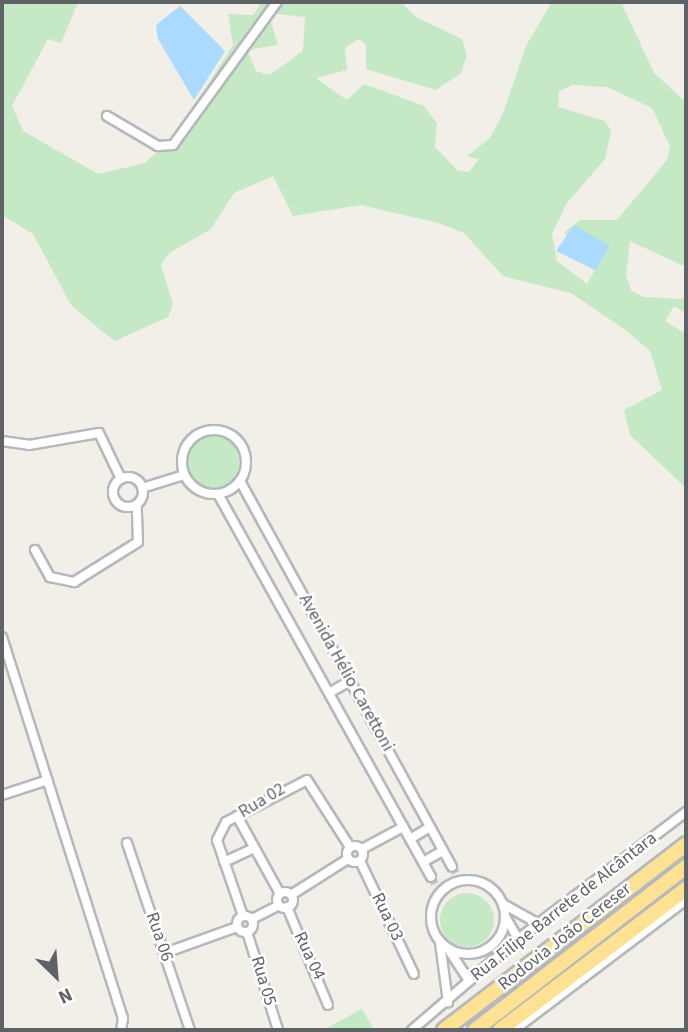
<!DOCTYPE html>
<html>
<head>
<meta charset="utf-8">
<style>
	body { margin:0 }
	#map { position:relative; width:688px; height:1032px; overflow:hidden; background:#f1efe8; font-family:"Source Sans 3",sans-serif }
	div>[style] { position:absolute }
	[style*='--x'] { left:calc(var(--x)*1px); top:calc(var(--y)*1px); width:calc(var(--w)*1px); rotate:calc(var(--a)*1deg) }
	.green>* { inset:0; background:#c5e8c5 }
	.round { border-radius:50% }
	.water>* { inset:0; background:#aadaff }
	.street-tunnel>* { height:8px; margin-top:-4px; transform-origin:0; background:repeating-linear-gradient(90deg,#ccccc8 0 8px,transparent 0 12px) }
	.roads { filter:drop-shadow(2px 0 #b5b8bc) drop-shadow(-2px 0 #b5b8bc) drop-shadow(0 2px #b5b8bc) drop-shadow(0 -2px #b5b8bc) }
	.street>* { height:8px; margin:-4px; padding:0 4px; transform-origin:4px; border-radius:4px; background:#fff }
	.street>.ring { margin:-4px; padding:0; box-sizing:content-box; background:none; border:8px solid #fff; border-radius:50% }
	.highway>* { height:14px; margin:-7px; padding:0 7px; transform-origin:7px; border-radius:7px; background:#fde293 }
	span { translate:-50% -50%; white-space:nowrap; text-align:center; line-height:1.15; -webkit-text-stroke:5px #fff; paint-order:stroke }
	.street-label { font-size:18px; color:#5f6368 }
	.frame { position:absolute; inset:0; border:4px solid #5f6368; pointer-events:none }
	.north { position:absolute; left:21px; top:941px; width:70px; height:70px; -webkit-text-stroke:5px #fff; paint-order:stroke; rotate:155deg; font-size:19px; font-weight:700; line-height:28px; text-align:center; color:#5f6368 }
	.north::after { content:''; display:block; margin:auto; width:24px; height:32px; background:#5f6368; clip-path:polygon(50% 0,100% 100%,50% 72%,0 100%) }
</style>
</head>
<body>
<div id="map">
	<div class="green">
		<div style="clip-path:polygon(evenodd,2px 2px,78px 2px,61px 43px,48px 39px,12px 106px,23px 131px,98px 174px,145px 163px,178px 132px,233px 45px,228px 14px,253px 15px,262px 2px,401px 2px,416px 17px,462px 39px,467px 56px,460px 74px,436px 90px,366px 69px,366px 44px,358px 39px,345px 48px,347px 70px,316px 78px,347px 100px,364px 84px,424px 106px,437px 123px,435px 147px,458px 171px,469px 172px,479px 159px,467px 156px,489px 139px,502px 116px,526px 46px,552px 2px,621px 2px,654px 73px,686px 102px,686px 267px,630px 241px,626px 276px,631px 290px,643px 297px,683px 299px,686px 291px,686px 313px,674px 306px,665px 321px,686px 334px,686px 488px,630px 435px,624px 410px,662px 390px,650px 351px,627px 331px,571px 293px,503px 276px,464px 233px,438px 223px,361px 205px,293px 216px,273px 176px,234px 193px,211px 229px,169px 253px,161px 265px,173px 304px,168px 317px,115px 341px,103px 332px,71px 305px,33px 234px,2px 215px,2px 2px,268px 13px,305px 17px,303px 51px,270px 75px,256px 71px,247px 50px,278px 45px,268px 13px,2px 2px,573px 85px,607px 87px,652px 108px,670px 146px,667px 160px,617px 220px,580px 220px,565px 232px,568px 242px,596px 268px,587px 284px,557px 261px,552px 234px,566px 204px,605px 159px,611px 131px,605px 121px,558px 107px,559px 91px,573px 85px)"></div>
		<div class="round" style="left:187px;top:436px;width:52px;height:52px"></div>
		<div class="round" style="left:440px;top:893px;width:54px;height:54px"></div>
		<div style="clip-path:polygon(362px 1009px,374px 1030px,323px 1030px)"></div>
	</div>
	<div class="water">
		<div style="clip-path:polygon(180px 6px,225px 51px,194px 100px,158px 39px,156px 25px)"></div>
		<div style="clip-path:polygon(574px 225px,610px 246px,595px 270px,556px 251px)"></div>
	</div>
	<div class="street-tunnel">
		<div style="--x:452;--y:866;--w:11;--a:63"></div>
		<div style="--x:431;--y:877;--w:13;--a:61"></div>
	</div>
	<div class="roads">
		<div class="street">
			<div style="--x:107;--y:116;--w:59;--a:30.5"></div>
			<div style="--x:158;--y:146;--w:15;--a:-4"></div>
			<div style="--x:173;--y:145;--w:177;--a:-54"></div>
			<div class="ring" style="left:182px;top:430px;width:56px;height:56px"></div>
			<div style="--x:2;--y:441;--w:27;--a:8"></div>
			<div style="--x:29;--y:445;--w:71;--a:-9.7"></div>
			<div style="--x:99;--y:433;--w:51;--a:64.4"></div>
			<div class="ring" style="left:113px;top:477px;width:22px;height:22px"></div>
			<div style="--x:240;--y:481;--w:440;--a:61.2"></div>
			<div style="--x:142;--y:488;--w:44;--a:-17.2"></div>
			<div style="--x:218;--y:494;--w:438;--a:60.9"></div>
			<div style="--x:35;--y:550;--w:31;--a:61"></div>
			<div style="--x:50;--y:577;--w:25;--a:12"></div>
			<div style="--x:74;--y:582;--w:75;--a:-32"></div>
			<div style="--x:138;--y:542;--w:37;--a:-92"></div>
			<div style="--x:2;--y:637;--w:400;--a:72.4"></div>
			<div style="--x:123;--y:1018;--w:12;--a:99"></div>
			<div style="--x:329;--y:693;--w:24;--a:-30"></div>
			<div style="--x:2;--y:795;--w:48;--a:-18.1"></div>
			<div style="--x:237;--y:816;--w:89;--a:61.1"></div>
			<div style="--x:410;--y:839;--w:23;--a:-31"></div>
			<div style="--x:127;--y:843;--w:197;--a:71.4"></div>
			<div class="ring" style="left:347px;top:846px;width:8px;height:8px"></div>
			<div style="--x:362;--y:849;--w:47;--a:-28.2"></div>
			<div style="--x:360;--y:861;--w:125;--a:64.5"></div>
			<div style="--x:224;--y:862;--w:33;--a:-25"></div>
			<div style="--x:423;--y:862;--w:23;--a:-29"></div>
			<div class="ring" style="left:431px;top:880px;width:66px;height:66px"></div>
			<div class="ring" style="left:277px;top:892px;width:8px;height:8px"></div>
			<div style="--x:291;--y:895;--w:67;--a:-32.3"></div>
			<div style="--x:503;--y:904;--w:41;--a:29.1"></div>
			<div style="--x:287;--y:907;--w:106;--a:67.3"></div>
			<div class="ring" style="left:237px;top:916px;width:8px;height:8px"></div>
			<div style="--x:243;--y:916;--w:80;--a:-108.9"></div>
			<div style="--x:217;--y:840;--w:20;--a:-63"></div>
			<div style="--x:226;--y:822;--w:91;--a:-27.4"></div>
			<div style="--x:307;--y:780;--w:80;--a:57.3"></div>
			<div style="--x:506;--y:918;--w:24;--a:60"></div>
			<div style="--x:252;--y:919;--w:30;--a:-27"></div>
			<div style="--x:247;--y:932;--w:103;--a:72.4"></div>
			<div style="--x:440;--y:943;--w:60;--a:82.3"></div>
			<div style="--x:449;--y:950;--w:37;--a:57"></div>
			<div style="--x:165;--y:953;--w:77;--a:-19.9"></div>
			<div style="--x:412;--y:1030;--w:140;--a:-40.6"></div>
			<div style="--x:518;--y:939;--w:211;--a:-37.1"></div>
			<div style="--x:514;--y:1030;--w:216;--a:-37.1"></div>
		</div>
		<div class="highway">
			<div style="--x:444;--y:1030;--w:305;--a:-37.5"></div>
			<div style="--x:475;--y:1030;--w:267;--a:-37.7"></div>
			<div style="--x:500;--y:1030;--w:233;--a:-37.2"></div>
		</div>
	</div>
	<div class="street-label">
		<span style="left:346px;top:673px;rotate:61deg">Avenida Hélio Carettoni</span>
		<span style="left:262px;top:801px;rotate:-31deg">Rua 02</span>
		<span style="left:564px;top:907px;rotate:-38deg">Rua Filipe Barrete de Alcântara</span>
		<span style="left:387px;top:917px;rotate:64deg">Rua 03</span>
		<span style="left:159px;top:937px;rotate:71deg">Rua 06</span>
		<span style="left:565px;top:937px;rotate:-38deg">Rodovia João Cereser</span>
		<span style="left:309px;top:956px;rotate:65deg">Rua 04</span>
		<span style="left:263px;top:981px;rotate:73deg">Rua 05</span>
	</div>
	<div class="frame"></div>
	<div class="north">N</div>
</div>
</body>
</html>
